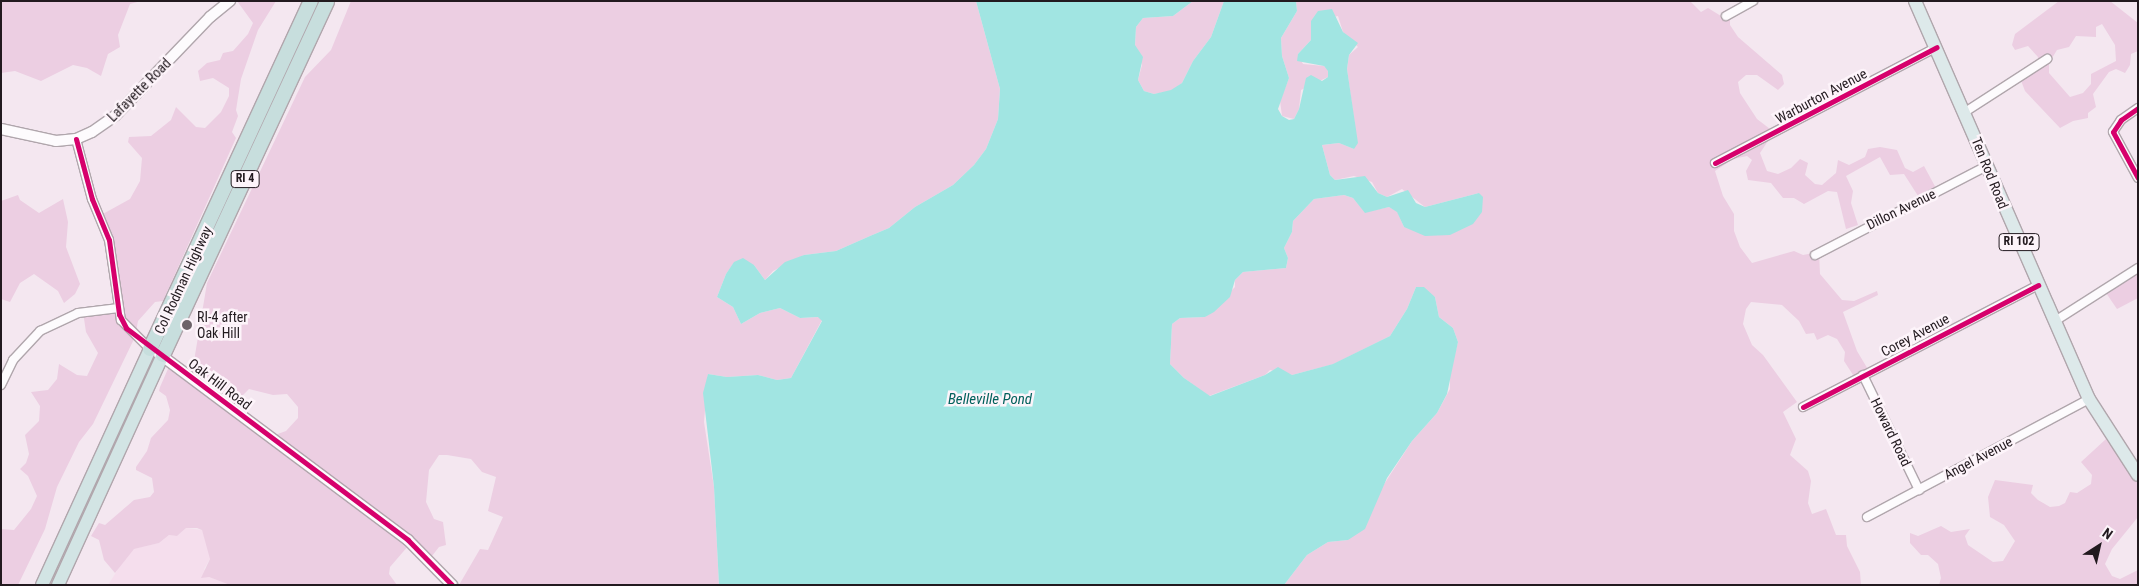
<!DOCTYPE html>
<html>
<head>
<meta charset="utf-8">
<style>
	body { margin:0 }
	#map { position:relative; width:2139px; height:586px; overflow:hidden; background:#f4e7f0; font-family:"Roboto Condensed",sans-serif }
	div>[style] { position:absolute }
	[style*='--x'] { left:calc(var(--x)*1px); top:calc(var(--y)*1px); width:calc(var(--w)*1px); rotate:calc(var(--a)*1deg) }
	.built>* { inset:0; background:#f5deed }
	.green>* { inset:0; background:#eccee2 }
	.water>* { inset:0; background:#a1e5e2 }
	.roads { filter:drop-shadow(1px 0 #b0a6ac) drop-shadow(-1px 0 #b0a6ac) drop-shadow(0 1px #b0a6ac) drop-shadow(0 -1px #b0a6ac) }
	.minor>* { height:8px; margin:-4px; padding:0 4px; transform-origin:4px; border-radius:4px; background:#fdfbfd }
	.tertiary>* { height:10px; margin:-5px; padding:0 5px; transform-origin:5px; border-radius:5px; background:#fdfbfd }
	.primary>* { height:12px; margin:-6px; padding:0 6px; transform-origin:6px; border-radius:6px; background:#dde9ea }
	.trunk>* { height:12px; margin:-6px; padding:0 6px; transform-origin:6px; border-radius:6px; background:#d2e4e4 }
	.motorway>* { height:14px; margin:-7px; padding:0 7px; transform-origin:7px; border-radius:7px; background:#c7dedd }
	.cycleway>* { height:5px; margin:-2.5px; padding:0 2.5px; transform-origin:2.5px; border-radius:2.5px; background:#d6006c }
	.dots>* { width:14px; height:14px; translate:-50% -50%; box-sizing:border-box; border:2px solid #fdf4fa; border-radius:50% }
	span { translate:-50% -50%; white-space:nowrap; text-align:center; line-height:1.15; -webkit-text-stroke:5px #fdf4fa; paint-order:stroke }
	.shield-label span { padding:1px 4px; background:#fdf4fa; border:1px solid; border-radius:4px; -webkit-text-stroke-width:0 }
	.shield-label { font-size:12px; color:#221a1f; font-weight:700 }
	.street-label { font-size:14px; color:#221a1f }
	.poi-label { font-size:14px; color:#221a1f }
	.left { translate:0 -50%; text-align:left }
	.water-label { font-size:15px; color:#02615c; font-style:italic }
	.frame { position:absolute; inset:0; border:2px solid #221a1f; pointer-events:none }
	.north { position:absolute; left:2074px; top:521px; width:50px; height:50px; -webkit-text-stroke:4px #fdf4fa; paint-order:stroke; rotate:35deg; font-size:14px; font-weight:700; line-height:20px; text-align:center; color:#221a1f }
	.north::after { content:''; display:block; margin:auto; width:18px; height:22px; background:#221a1f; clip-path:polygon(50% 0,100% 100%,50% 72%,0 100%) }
</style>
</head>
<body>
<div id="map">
	<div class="built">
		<div style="clip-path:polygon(186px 528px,202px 530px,210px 553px,210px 559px,204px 569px,209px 577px,230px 585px,108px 585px,127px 555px,134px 549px,159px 543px,169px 535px,177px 536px)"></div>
	</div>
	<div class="green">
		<div style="clip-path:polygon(1px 1px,141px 1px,130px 4px,118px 35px,120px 47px,108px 54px,101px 76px,87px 68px,73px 65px,41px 81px,15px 71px,1px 73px)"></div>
		<div style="clip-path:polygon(237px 1px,276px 1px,258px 30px,241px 79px,236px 110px,238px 116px,232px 132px,236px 138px,163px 301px,155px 302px,138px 321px,135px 337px,93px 424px,79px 442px,57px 487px,45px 529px,18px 585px,1px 585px,1px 529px,14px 530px,31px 509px,37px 496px,28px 476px,20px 469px,26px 463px,29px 454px,25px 435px,39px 421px,40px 406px,31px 392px,48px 390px,57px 379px,59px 364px,77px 375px,87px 376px,98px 353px,86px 332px,83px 312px,119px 306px,101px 215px,130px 199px,140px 181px,142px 158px,128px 142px,129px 137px,151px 136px,171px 120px,176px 107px,196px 127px,205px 128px,221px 112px,229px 96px,229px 88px,213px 78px,200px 81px,198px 71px,207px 63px,220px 60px,223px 53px,233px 51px,248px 34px,253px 23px)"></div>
		<div style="clip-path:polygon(evenodd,351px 1px,976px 1px,1000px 89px,998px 119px,986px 149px,974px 165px,953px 185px,915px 207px,889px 228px,870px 236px,836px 251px,804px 255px,773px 271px,765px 280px,754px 265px,734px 263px,726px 274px,717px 297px,733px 307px,741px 324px,760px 313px,780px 308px,800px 318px,819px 317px,822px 320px,791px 378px,777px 380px,758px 375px,727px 377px,708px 374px,704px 422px,714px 487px,719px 585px,459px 585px,480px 549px,488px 550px,503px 517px,488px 511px,496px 477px,482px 472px,471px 459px,447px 455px,439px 455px,429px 470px,426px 502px,434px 519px,443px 522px,446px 545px,439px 547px,428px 561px,409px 545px,390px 567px,389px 574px,397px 585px,230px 585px,209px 577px,201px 578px,210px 559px,202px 530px,197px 528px,186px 528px,177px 536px,169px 535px,159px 543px,134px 549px,115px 573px,104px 560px,99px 540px,91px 536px,99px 523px,105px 525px,134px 500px,150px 497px,154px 492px,152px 478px,136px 470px,136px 467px,147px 451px,151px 438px,168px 420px,170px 410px,166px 396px,159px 391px,160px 387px,171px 362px,186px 372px,194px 361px,207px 283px,305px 77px,331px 50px,351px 1px,249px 389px,273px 395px,287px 394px,298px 407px,298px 418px,286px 431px,272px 436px,237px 409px,239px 399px,249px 389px)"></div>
		<div style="clip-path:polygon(1193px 1px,1224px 1px,1211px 37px,1193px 61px,1182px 83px,1171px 91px,1154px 94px,1144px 91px,1138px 80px,1142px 65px,1135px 46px,1136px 27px,1143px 18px,1173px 16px)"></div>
		<div style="clip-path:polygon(1296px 1px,1690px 1px,1701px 12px,1708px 8px,1721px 16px,1730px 14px,1730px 25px,1738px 37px,1782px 75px,1784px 84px,1778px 90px,1757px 75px,1746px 75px,1738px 82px,1740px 93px,1757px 119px,1774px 132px,1760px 153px,1767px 171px,1778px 174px,1791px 168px,1800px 159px,1808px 163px,1805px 175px,1815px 184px,1822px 185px,1836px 173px,1838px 160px,1849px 165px,1865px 157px,1868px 149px,1880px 147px,1897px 150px,1905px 168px,1913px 172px,1924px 166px,1937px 190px,1920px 199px,1904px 174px,1890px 175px,1880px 157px,1846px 176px,1853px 191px,1851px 203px,1858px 225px,1846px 229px,1837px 192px,1828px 191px,1804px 204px,1794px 198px,1783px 198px,1771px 183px,1748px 180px,1746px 171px,1752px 160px,1747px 156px,1733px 159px,1715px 171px,1723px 196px,1734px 214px,1734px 231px,1740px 247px,1752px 263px,1794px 251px,1803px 255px,1819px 252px,1820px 274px,1842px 300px,1854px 301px,1877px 291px,1878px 295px,1843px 312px,1857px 351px,1869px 371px,1855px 378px,1844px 361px,1845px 352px,1837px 339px,1828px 335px,1817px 340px,1814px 333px,1806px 334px,1799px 321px,1782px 305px,1751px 302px,1746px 309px,1743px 324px,1752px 345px,1763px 355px,1797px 402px,1783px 412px,1796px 439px,1790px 455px,1808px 471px,1811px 481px,1808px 503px,1812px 514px,1826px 509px,1836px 535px,1846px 535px,1847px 546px,1860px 572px,1861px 585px,1284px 585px,1307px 555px,1328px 542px,1348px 540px,1412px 441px,1437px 413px,1450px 389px,1450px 372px,1458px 342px,1453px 328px,1439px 317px,1435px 297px,1416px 287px,1407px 309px,1390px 336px,1334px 364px,1292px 375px,1270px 370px,1265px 375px,1209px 396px,1184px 378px,1170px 364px,1172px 324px,1180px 318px,1205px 317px,1235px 287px,1235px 280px,1243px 272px,1286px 268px,1288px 258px,1284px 248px,1292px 232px,1293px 221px,1314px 199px,1344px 195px,1353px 198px,1365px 212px,1389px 207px,1397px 211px,1404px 227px,1479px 193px,1425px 207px,1402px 189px,1387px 197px,1378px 193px,1372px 182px,1354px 176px,1335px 180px,1330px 175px,1322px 145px,1339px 143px,1354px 149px,1355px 127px,1347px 69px,1349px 55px,1358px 47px,1343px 32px,1338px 16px,1311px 21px,1311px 40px,1298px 54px,1303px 64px,1324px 66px,1329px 71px,1328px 77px,1301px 90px,1299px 109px,1294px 119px,1282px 116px,1280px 101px,1289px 78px,1282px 56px,1281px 38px,1297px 11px)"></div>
		<div style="clip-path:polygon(evenodd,2059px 1px,2110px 1px,2138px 23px,2138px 51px,2131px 54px,2130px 65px,2125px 73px,2116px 69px,2109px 72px,2093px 94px,2096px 107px,2088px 113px,2088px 118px,2073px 121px,2060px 128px,2025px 91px,2020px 78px,2037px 65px,2038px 57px,2028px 46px,2015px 50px,2012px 45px,2015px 34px,2059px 1px,2102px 24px,2115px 45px,2116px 61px,2091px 74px,2091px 84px,2083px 93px,2070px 97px,2049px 73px,2049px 63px,2057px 50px,2069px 47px,2076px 36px,2096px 37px,2096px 27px,2102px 24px)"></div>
		<div style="clip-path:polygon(18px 195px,20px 200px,39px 213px,63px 199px,68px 222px,66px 247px,80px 284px,75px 294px,64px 303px,58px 291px,34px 274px,20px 283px,10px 302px,1px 299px,1px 201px)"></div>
		<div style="clip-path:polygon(2138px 268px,2138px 298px,2117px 309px,2104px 290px)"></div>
		<div style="clip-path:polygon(2106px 439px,2138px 484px,2138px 517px,2112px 549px,2105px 564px,2112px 576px,2120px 579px,2138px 570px,2138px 585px,1939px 585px,1941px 578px,1938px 564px,1928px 555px,1921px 555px,1910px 543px,1910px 533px,1918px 536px,1941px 526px,1951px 532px,1970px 529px,1965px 536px,1968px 545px,1993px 562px,2003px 561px,2015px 541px,2004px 525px,1990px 517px,1988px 497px,1995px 480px,2033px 485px,2031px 493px,2038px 500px,2050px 507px,2059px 506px,2065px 503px,2070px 492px,2077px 493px,2091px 484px,2092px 475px,2081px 462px)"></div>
	</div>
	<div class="water">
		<div style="clip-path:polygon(976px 1px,1193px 1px,1173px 16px,1143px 18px,1136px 27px,1135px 45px,1143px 57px,1138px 80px,1144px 91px,1154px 94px,1171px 90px,1182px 83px,1193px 61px,1211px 37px,1224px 1px,1296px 1px,1297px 11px,1281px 38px,1282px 56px,1289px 78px,1278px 109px,1282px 116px,1289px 120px,1294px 119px,1299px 109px,1306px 78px,1311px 75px,1322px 81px,1328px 77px,1328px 71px,1324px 66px,1297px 61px,1298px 54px,1311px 40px,1311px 21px,1318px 11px,1332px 9px,1343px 32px,1358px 43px,1349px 55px,1347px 69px,1358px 143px,1354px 149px,1339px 143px,1322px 145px,1330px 175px,1335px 180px,1365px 176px,1378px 193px,1387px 197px,1408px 190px,1416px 203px,1425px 207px,1479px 193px,1483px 197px,1482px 212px,1473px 224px,1450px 235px,1425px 236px,1404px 227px,1397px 212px,1389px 207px,1365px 213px,1353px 198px,1344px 195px,1314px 199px,1293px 221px,1292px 232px,1284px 248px,1288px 258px,1286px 268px,1243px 272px,1235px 280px,1230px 297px,1214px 312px,1205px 317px,1180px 318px,1172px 324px,1170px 364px,1184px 378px,1210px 396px,1265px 375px,1278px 367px,1292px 375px,1333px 364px,1390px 336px,1407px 309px,1416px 287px,1424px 287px,1435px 297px,1439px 317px,1453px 328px,1458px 342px,1447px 394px,1437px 413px,1412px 441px,1387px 478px,1365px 529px,1348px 540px,1328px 542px,1307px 555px,1284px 585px,719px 585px,714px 487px,703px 393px,708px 374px,727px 377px,758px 375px,777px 380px,791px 378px,822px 321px,818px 317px,800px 318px,780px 308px,760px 313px,741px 324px,733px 307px,717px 297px,726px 274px,734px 262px,743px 258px,754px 265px,765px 280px,785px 262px,804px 255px,836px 251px,870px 236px,889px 228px,915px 207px,953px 185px,974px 165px,986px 149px,998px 119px,1000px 89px)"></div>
	</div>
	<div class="roads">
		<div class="minor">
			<div style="--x:1726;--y:16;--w:31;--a:-29"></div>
			<div style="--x:2138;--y:108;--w:21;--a:145"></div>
			<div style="--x:2121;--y:120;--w:14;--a:124"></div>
			<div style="--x:2113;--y:132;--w:52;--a:61.5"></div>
			<div style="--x:1965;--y:112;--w:98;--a:-32.9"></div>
			<div style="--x:76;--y:139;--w:62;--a:75.1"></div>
			<div style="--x:92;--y:199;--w:44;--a:67.5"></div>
			<div style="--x:109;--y:240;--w:81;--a:81.5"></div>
			<div style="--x:121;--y:320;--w:41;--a:45"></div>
			<div style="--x:1715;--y:163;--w:250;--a:-27.6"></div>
			<div style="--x:1815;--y:255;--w:194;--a:-27.4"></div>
			<div style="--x:2055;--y:321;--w:98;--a:-32.6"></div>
			<div style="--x:1863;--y:375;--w:128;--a:64"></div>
			<div style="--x:1;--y:385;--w:28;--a:-64"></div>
			<div style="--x:13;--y:360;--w:40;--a:-47"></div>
			<div style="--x:40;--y:331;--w:42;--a:-25.3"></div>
			<div style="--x:78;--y:313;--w:41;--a:-7"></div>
			<div style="--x:1803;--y:407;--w:265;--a:-27.4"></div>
			<div style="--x:1867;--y:517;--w:251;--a:-28"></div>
		</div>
		<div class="tertiary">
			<div style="--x:1;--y:129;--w:56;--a:12.3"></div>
			<div style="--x:56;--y:141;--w:20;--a:-6"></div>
			<div style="--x:76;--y:139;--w:17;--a:-24"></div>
			<div style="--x:92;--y:132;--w:29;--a:-35"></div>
			<div style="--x:116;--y:115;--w:136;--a:-46.2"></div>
			<div style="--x:210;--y:17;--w:26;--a:-39"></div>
			<div style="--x:158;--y:353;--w:312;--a:36.8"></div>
			<div style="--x:408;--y:540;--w:63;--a:45.6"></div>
		</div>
		<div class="primary">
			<div style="--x:1915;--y:1;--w:434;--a:66.4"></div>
			<div style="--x:2089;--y:399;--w:90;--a:57.2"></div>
		</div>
		<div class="trunk">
			<div style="--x:42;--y:585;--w:260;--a:-65.4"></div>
			<div style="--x:58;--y:585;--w:253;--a:-65.5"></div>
		</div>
		<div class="motorway">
			<div style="--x:150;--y:349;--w:383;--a:-65.2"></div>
			<div style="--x:163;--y:355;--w:390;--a:-65.1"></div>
		</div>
	</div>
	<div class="cycleway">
		<div style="--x:2138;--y:108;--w:21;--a:145"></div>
		<div style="--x:2121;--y:120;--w:14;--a:124"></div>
		<div style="--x:2113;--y:132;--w:52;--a:61.5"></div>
		<div style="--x:76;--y:139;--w:62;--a:75.1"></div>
		<div style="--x:92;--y:199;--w:44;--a:67.5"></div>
		<div style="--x:109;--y:240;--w:75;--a:82.3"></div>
		<div style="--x:119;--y:314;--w:16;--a:63"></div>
		<div style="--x:126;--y:328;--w:353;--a:36.9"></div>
		<div style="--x:408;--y:540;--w:63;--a:45.6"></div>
		<div style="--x:1715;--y:163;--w:250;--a:-27.6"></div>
		<div style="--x:1803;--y:407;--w:265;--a:-27.4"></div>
	</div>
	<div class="dots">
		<div style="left:187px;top:325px;background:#6c6268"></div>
	</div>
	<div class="shield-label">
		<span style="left:245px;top:179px">RI 4</span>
		<span style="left:2019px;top:242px">RI 102</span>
	</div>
	<div class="street-label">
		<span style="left:139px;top:90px;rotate:-45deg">Lafayette Road</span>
		<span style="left:1821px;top:96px;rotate:-28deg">Warburton Avenue</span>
		<span style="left:1990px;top:173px;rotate:68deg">Ten Rod Road</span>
		<span style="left:1901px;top:209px;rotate:-26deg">Dillon Avenue</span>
		<span style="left:183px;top:280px;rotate:-65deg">Col Rodman Highway</span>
		<span style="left:1915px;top:335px;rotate:-28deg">Corey Avenue</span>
		<span style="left:220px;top:384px;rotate:37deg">Oak Hill Road</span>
		<span style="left:1891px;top:432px;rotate:64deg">Howard Road</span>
		<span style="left:1978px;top:458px;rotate:-28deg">Angel Avenue</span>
	</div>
	<div class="poi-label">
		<span class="left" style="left:197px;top:325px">RI-4 after<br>Oak Hill</span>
	</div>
	<div class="water-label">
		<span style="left:990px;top:400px">Belleville Pond</span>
	</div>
	<div class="frame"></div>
	<div class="north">N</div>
</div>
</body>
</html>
